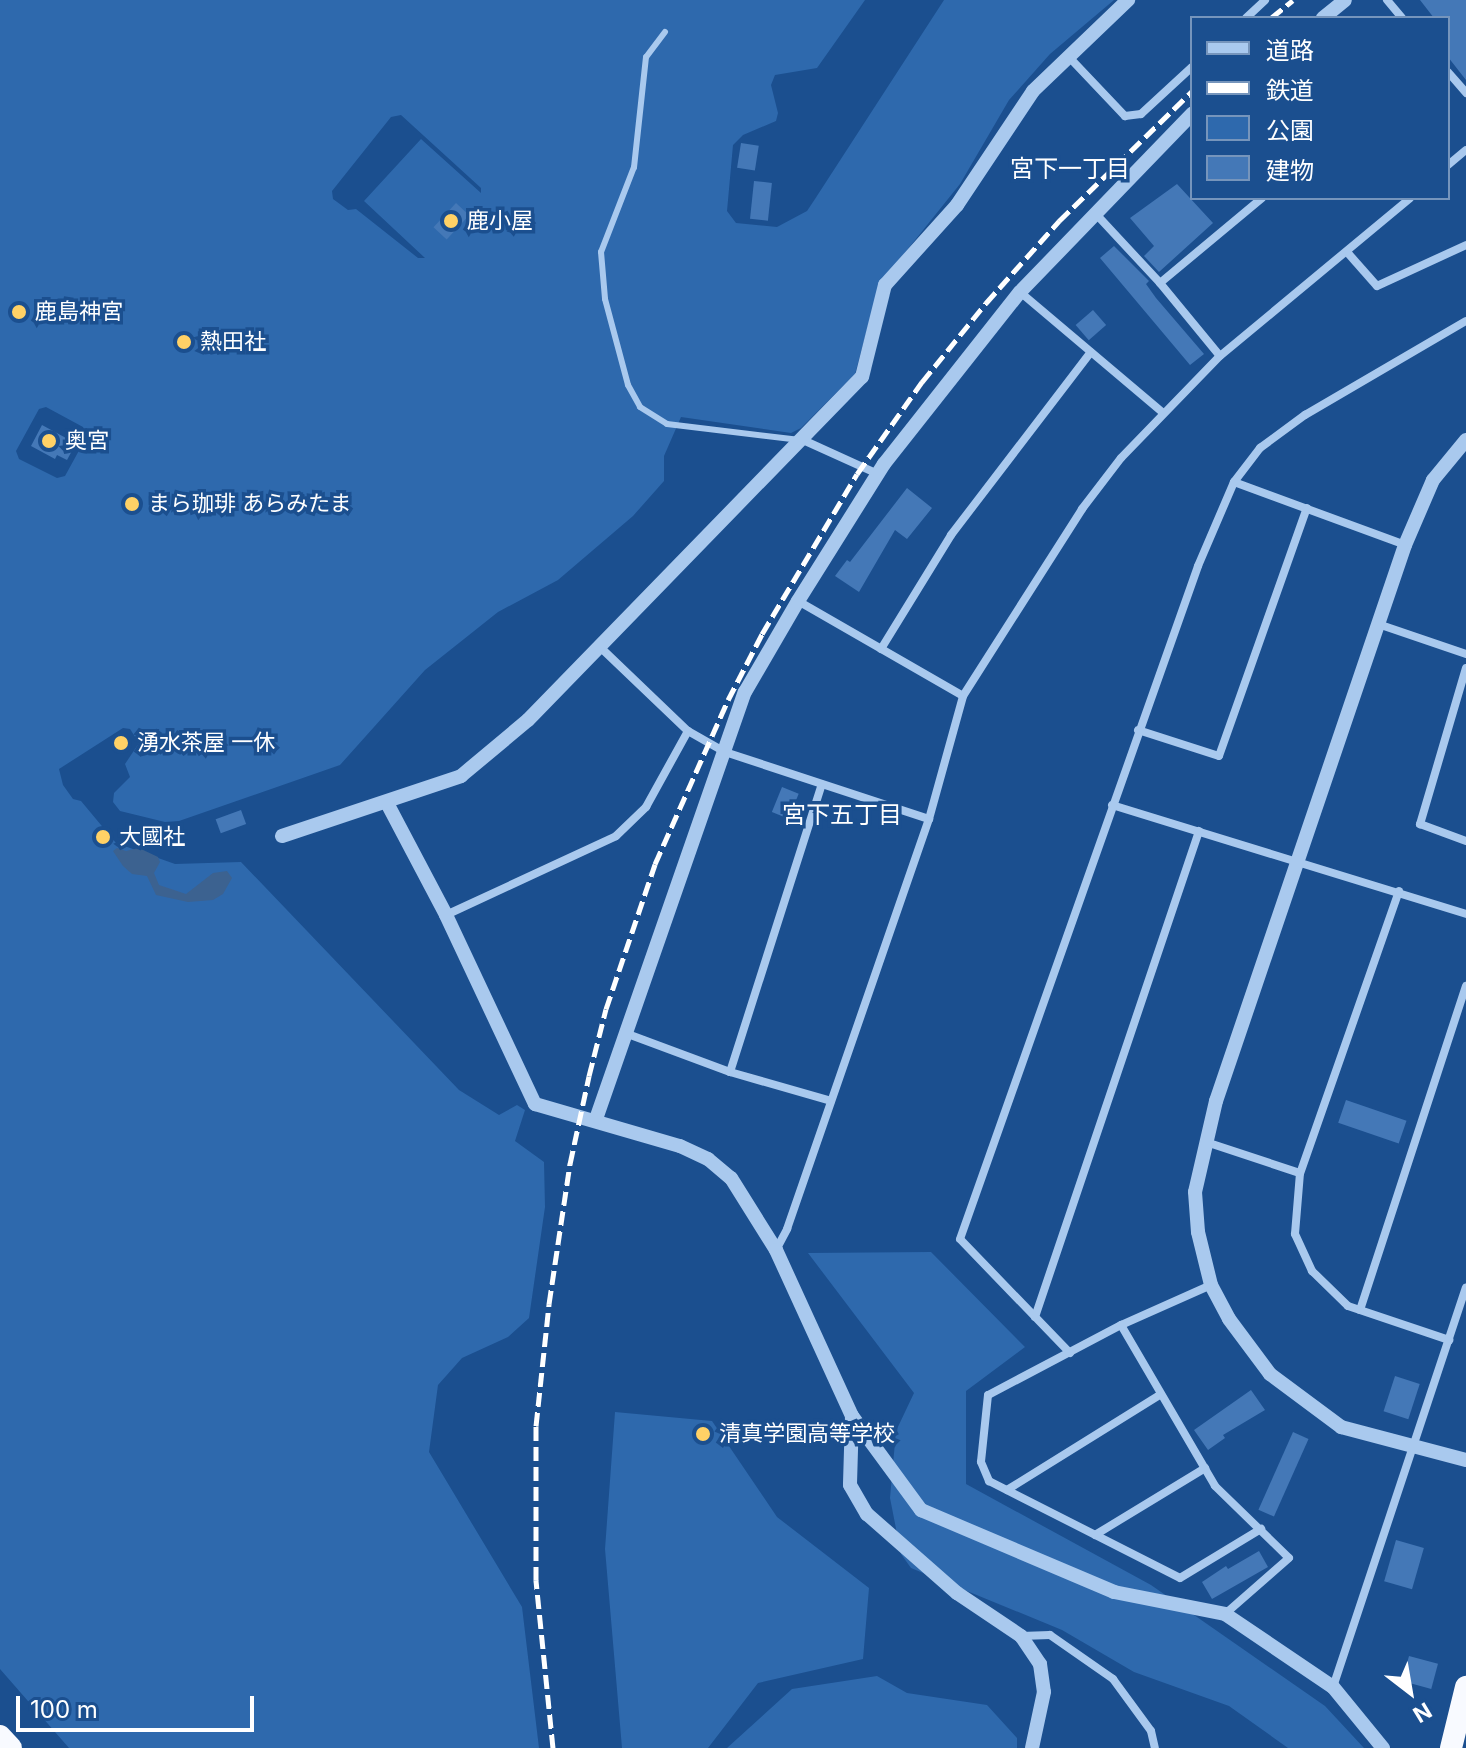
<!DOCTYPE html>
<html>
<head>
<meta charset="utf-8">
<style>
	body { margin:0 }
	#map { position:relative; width:1466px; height:1748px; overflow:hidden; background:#1b4f8f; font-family:Inter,"Noto Sans JP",sans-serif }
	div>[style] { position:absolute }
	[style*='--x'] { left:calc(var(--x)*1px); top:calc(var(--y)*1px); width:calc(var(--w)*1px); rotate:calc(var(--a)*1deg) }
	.green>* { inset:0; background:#2e69ad }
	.water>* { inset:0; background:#3c6290 }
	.building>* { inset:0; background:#4478b7; transform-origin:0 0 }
	.service>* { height:6px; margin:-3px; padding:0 3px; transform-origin:3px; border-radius:3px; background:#a9c9ee }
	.minor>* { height:8px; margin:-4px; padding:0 4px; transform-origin:4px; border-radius:4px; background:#a9c9ee }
	.tertiary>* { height:14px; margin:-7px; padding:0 7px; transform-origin:7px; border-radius:7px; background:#a9c9ee }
	.trunk>* { height:22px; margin:-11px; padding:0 11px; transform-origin:11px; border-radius:11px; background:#f8faff }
	.rail>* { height:5px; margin-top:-2.5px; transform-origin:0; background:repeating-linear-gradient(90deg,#fff 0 14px,transparent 0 20px) }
	.dots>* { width:22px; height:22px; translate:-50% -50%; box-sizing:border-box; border:4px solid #1b4f8f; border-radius:50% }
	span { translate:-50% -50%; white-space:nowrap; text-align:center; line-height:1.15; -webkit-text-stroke:7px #1b4f8f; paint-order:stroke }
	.poi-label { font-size:22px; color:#fff }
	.left { translate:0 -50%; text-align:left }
	.neighbourhood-label { font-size:24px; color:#fff }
	.legend { position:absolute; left:1190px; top:16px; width:260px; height:184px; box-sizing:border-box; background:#1b4f8f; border:2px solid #7695bc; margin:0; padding:10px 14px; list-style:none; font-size:24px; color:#fff }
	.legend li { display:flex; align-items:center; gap:16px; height:40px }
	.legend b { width:40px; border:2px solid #7695bc }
	.north { position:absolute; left:1370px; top:1652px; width:80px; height:80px; -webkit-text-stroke:6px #1b4f8f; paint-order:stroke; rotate:149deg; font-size:22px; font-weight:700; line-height:32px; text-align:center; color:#fff }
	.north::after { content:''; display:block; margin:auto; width:28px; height:36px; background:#fff; clip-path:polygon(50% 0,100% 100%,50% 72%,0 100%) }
	.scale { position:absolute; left:16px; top:1696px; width:238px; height:36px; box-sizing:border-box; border:4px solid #fff; border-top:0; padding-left:10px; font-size:24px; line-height:28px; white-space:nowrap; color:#fff; -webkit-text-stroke:6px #1b4f8f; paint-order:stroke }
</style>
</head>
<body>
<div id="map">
	<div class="green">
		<div style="clip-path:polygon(evenodd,0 0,865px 0,817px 68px,775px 75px,771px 85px,778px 113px,776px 121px,743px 135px,733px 145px,727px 211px,736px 223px,777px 227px,807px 211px,815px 199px,944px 0,1114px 0,1050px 54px,1009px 100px,960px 184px,879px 285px,855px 374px,801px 428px,791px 433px,681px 417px,664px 456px,664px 481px,633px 516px,558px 580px,498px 612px,425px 670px,340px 765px,179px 821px,165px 822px,120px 811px,113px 802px,114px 793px,130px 777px,125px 764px,139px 743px,130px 729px,123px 728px,59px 769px,63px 785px,73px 799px,81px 801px,116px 843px,175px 864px,241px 862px,459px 1090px,499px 1115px,517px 1105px,525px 1110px,515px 1141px,544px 1162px,545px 1207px,529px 1318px,508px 1337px,462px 1358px,438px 1385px,429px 1452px,522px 1607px,539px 1748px,69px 1748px,0 1669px,0 0,401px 115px,481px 188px,481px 193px,421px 139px,364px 201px,425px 258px,418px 258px,356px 209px,348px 210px,333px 199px,332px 191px,391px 117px,401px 115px,0 0,46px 407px,83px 427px,87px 436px,65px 476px,57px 478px,19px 459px,16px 451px,39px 409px,46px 407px)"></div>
		<div style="clip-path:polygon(931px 1252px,1025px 1347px,966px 1391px,966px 1484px,1151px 1585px,1325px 1706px,1364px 1748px,1288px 1748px,1229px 1706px,1134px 1672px,1062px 1630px,911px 1568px,901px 1554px,890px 1498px,896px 1431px,914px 1393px,808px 1253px)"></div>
		<div style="clip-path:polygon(615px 1412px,712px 1421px,777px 1517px,869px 1588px,863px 1659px,758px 1683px,708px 1748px,622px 1748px,605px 1549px)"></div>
		<div style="clip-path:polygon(877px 1676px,907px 1693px,987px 1705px,1017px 1738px,1017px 1748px,727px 1748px,792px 1689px)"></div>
	</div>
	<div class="water">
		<div style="clip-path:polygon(117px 848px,126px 851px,139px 848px,158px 857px,160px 862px,154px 873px,159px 885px,186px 894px,213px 873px,227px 871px,232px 878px,223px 894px,213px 900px,188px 902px,156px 895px,147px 876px,132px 874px,123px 866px,113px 851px)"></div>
	</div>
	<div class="building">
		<div style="clip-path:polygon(1420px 0,1466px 0,1466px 80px,1448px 57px,1448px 18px,1434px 18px)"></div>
		<div style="left:741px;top:143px;width:18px;height:25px;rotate:9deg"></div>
		<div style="left:754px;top:181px;width:18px;height:38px;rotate:6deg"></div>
		<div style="clip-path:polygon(1177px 184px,1213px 223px,1159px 272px,1144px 256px,1154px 246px,1130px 218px)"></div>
		<div style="left:456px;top:203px;width:18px;height:33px;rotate:43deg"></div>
		<div style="clip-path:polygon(1114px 246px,1149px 281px,1146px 284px,1156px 298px,1204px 354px,1190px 365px,1100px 258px)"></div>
		<div style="left:1093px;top:310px;width:20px;height:23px;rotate:49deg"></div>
		<div style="clip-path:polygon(42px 425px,66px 438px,64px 442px,74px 447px,67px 460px,57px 455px,55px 459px,31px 446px)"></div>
		<div style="clip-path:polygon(907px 488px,932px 508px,907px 539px,895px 530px,859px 592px,835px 576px,847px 560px,850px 562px)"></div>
		<div style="left:782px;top:787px;width:18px;height:27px;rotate:22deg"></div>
		<div style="left:241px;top:810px;width:15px;height:27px;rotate:70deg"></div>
		<div style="left:1346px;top:1100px;width:64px;height:24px;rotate:19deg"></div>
		<div style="left:1395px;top:1376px;width:26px;height:37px;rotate:18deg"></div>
		<div style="clip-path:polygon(1251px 1390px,1265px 1410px,1223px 1435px,1225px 1438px,1208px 1450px,1194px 1430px)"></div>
		<div style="left:1293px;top:1432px;width:17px;height:85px;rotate:24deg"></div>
		<div style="left:1396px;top:1540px;width:29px;height:43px;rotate:16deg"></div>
		<div style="clip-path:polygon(1259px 1551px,1268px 1567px,1212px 1599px,1202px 1582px,1226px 1566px,1228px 1569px)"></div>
		<div style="left:1409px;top:1656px;width:30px;height:26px;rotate:15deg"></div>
	</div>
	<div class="service">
		<div style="--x:665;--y:32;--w:31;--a:127"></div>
		<div style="--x:646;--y:57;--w:111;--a:96.2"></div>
		<div style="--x:634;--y:167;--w:91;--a:111.2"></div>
		<div style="--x:601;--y:252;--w:47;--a:85.1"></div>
		<div style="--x:605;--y:299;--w:89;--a:75"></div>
		<div style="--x:628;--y:385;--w:25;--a:61"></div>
		<div style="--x:640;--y:407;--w:32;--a:32"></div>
		<div style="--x:667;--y:424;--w:134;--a:6.9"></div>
	</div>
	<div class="minor">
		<div style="--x:1387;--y:0;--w:23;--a:50"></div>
		<div style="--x:1246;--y:18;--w:26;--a:-43"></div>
		<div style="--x:1068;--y:56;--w:83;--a:46.5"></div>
		<div style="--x:1125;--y:116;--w:16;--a:-7"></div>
		<div style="--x:1141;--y:114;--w:69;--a:-42.7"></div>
		<div style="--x:1448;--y:72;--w:28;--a:49"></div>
		<div style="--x:1448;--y:165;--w:23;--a:-40"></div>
		<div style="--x:1095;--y:213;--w:96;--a:47.1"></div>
		<div style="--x:1160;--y:283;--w:94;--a:50.6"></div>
		<div style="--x:1347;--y:252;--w:45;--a:48.6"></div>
		<div style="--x:1377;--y:286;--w:98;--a:-24.7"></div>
		<div style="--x:1160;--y:283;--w:133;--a:-39.8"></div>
		<div style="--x:1020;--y:292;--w:186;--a:40.2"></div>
		<div style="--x:803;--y:440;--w:82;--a:24.4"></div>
		<div style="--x:1234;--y:482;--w:182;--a:20.2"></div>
		<div style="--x:798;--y:601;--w:190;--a:29.9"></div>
		<div style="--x:1378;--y:624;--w:93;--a:18.8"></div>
		<div style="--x:600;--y:647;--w:122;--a:43.7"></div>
		<div style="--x:688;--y:731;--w:43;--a:29.6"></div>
		<div style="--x:725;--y:752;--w:215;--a:18.2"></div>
		<div style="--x:881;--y:649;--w:134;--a:-58.4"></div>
		<div style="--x:951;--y:535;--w:230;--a:-52.6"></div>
		<div style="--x:1466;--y:668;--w:163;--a:106.4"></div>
		<div style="--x:1420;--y:824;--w:49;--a:20.3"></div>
		<div style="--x:1138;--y:730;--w:85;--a:17.8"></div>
		<div style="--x:1219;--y:756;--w:263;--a:-70.5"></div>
		<div style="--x:1112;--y:805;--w:370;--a:17.1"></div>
		<div style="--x:1399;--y:891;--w:299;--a:109.3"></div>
		<div style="--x:1300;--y:1173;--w:61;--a:94.7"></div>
		<div style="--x:1295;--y:1234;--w:41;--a:65.3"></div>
		<div style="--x:1312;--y:1271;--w:50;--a:44.2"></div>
		<div style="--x:1348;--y:1306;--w:107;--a:18.6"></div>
		<div style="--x:446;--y:915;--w:187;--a:-24.9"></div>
		<div style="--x:616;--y:836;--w:42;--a:-44"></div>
		<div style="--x:646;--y:807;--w:87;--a:-61.1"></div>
		<div style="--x:625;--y:1033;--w:112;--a:20.4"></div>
		<div style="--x:730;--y:1072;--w:105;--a:16"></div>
		<div style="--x:730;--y:1072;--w:302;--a:-72.3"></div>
		<div style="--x:1206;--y:1142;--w:99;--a:18.3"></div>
		<div style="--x:776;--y:1250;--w:24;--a:-62"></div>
		<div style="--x:787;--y:1229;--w:434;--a:-70.9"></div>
		<div style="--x:929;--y:819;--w:128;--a:-74.5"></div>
		<div style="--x:963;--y:696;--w:222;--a:-57.5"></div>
		<div style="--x:1082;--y:509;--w:64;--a:-52.6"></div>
		<div style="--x:1121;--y:458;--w:142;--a:-45.9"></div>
		<div style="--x:1220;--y:356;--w:247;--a:-39.7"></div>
		<div style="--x:1211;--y:1285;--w:98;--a:156"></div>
		<div style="--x:1121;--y:1325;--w:150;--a:152.2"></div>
		<div style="--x:988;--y:1395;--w:67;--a:96"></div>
		<div style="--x:981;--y:1462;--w:21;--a:67"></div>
		<div style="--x:989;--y:1481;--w:214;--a:26.9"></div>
		<div style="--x:1180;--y:1578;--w:95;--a:-31.2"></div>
		<div style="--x:1360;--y:1310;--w:341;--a:-71.9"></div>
		<div style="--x:1035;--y:1317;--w:513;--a:-71.35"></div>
		<div style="--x:1121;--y:1325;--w:186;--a:59.7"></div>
		<div style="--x:1215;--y:1486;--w:103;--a:44.2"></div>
		<div style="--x:1289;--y:1558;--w:85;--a:138.8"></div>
		<div style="--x:1070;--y:1353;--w:158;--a:-134"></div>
		<div style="--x:960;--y:1239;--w:714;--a:-70.52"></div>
		<div style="--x:1198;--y:566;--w:91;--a:-66.8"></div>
		<div style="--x:1234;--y:482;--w:43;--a:-52.6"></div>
		<div style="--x:1260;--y:448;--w:56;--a:-36.3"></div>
		<div style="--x:1305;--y:415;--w:186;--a:-30.3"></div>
		<div style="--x:1007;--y:1490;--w:181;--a:-31.9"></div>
		<div style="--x:1095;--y:1535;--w:129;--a:-31.3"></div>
		<div style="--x:1021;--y:1636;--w:29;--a:-2"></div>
		<div style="--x:1050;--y:1635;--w:77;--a:34.9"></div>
		<div style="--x:1113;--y:1679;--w:64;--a:53.8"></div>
		<div style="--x:1151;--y:1731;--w:17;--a:77"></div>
		<div style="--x:1333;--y:1687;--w:421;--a:-71.6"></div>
	</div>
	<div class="tertiary">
		<div style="--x:1323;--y:18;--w:28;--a:-39"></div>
		<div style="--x:1466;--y:440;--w:52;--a:129.5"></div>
		<div style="--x:1433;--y:480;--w:71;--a:113.3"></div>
		<div style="--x:1405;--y:545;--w:587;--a:108.77"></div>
		<div style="--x:1216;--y:1101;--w:93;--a:103"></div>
		<div style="--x:1195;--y:1192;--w:40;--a:85.7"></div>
		<div style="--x:1198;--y:1232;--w:55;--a:76.2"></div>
		<div style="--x:1211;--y:1285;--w:38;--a:62"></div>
		<div style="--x:1229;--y:1319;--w:69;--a:53.3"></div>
		<div style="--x:1270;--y:1374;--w:89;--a:36.7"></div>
		<div style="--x:1341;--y:1427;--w:129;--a:14.8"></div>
		<div style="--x:387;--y:803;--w:127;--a:62.2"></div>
		<div style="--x:446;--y:915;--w:209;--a:64.8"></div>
		<div style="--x:535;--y:1104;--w:151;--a:16.2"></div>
		<div style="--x:680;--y:1146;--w:31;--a:25"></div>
		<div style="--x:708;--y:1159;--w:30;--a:40"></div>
		<div style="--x:731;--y:1178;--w:85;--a:58"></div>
		<div style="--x:776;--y:1250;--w:183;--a:65.4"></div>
		<div style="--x:852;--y:1416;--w:117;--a:53.7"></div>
		<div style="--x:921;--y:1510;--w:210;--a:23"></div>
		<div style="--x:1114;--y:1592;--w:113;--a:11.2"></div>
		<div style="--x:1225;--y:1614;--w:130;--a:34.1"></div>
		<div style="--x:1333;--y:1687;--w:79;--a:50.7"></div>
		<div style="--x:282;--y:836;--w:189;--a:-18.5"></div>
		<div style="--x:461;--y:776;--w:87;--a:-39.9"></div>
		<div style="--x:528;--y:720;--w:479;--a:-45.8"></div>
		<div style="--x:862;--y:377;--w:95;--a:-76"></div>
		<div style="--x:885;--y:285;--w:108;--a:-48"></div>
		<div style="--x:957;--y:205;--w:137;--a:-56.3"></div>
		<div style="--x:1033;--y:91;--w:132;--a:-43.8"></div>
		<div style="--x:596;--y:1119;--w:452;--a:-70.8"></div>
		<div style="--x:745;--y:692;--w:105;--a:-59.8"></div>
		<div style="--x:798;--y:601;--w:162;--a:-57.9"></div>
		<div style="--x:884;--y:464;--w:219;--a:-51.7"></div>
		<div style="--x:1020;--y:292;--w:248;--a:-46"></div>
		<div style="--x:852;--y:1416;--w:69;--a:91.7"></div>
		<div style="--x:850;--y:1485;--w:34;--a:60"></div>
		<div style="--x:867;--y:1514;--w:120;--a:41.3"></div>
		<div style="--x:957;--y:1593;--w:77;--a:33.9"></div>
		<div style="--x:1021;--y:1636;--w:34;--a:56"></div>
		<div style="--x:1040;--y:1664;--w:28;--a:82"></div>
		<div style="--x:1044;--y:1692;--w:57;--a:102.1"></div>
	</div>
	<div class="trunk">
		<div style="--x:0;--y:1736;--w:16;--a:47"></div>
		<div style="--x:1451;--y:1748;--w:63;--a:-76.2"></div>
	</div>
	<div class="rail">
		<div style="--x:1271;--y:18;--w:28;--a:-39"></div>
		<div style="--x:553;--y:1748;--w:169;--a:-95.8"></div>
		<div style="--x:536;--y:1580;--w:154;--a:-90"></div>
		<div style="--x:536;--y:1426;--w:123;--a:-83.9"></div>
		<div style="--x:549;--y:1304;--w:142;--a:-81.5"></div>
		<div style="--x:570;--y:1164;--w:90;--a:-77.8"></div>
		<div style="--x:589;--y:1076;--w:69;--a:-75.8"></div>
		<div style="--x:606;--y:1009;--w:153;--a:-71.3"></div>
		<div style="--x:655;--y:864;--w:180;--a:-66"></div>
		<div style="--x:728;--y:700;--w:74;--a:-62.7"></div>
		<div style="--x:762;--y:634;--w:186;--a:-59.3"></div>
		<div style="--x:857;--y:474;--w:113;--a:-54.8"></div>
		<div style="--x:922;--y:382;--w:102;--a:-51"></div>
		<div style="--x:986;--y:303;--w:110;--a:-48.3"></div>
		<div style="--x:1059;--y:221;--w:186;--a:-44.3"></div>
	</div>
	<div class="dots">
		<div style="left:451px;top:221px;background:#ffd166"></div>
		<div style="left:19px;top:312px;background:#ffd166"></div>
		<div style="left:184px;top:342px;background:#ffd166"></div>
		<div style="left:49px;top:441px;background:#ffd166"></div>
		<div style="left:132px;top:504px;background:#ffd166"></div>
		<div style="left:121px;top:743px;background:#ffd166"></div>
		<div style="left:103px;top:837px;background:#ffd166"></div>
		<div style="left:703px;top:1434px;background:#ffd166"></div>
	</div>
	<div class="poi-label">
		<span class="left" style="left:467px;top:221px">鹿小屋</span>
		<span class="left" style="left:35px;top:312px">鹿島神宮</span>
		<span class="left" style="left:200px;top:342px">熱田社</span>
		<span class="left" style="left:65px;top:441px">奥宮</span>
		<span class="left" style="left:148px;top:504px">まら珈琲 あらみたま</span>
		<span class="left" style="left:137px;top:743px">湧水茶屋 一休</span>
		<span class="left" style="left:119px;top:837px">大國社</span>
		<span class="left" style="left:719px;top:1434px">清真学園高等学校</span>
	</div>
	<div class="neighbourhood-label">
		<span style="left:1070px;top:169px">宮下一丁目</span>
		<span style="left:842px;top:815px">宮下五丁目</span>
	</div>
	<ul class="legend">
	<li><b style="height:10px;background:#a9c9ee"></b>道路</li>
	<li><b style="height:10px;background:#fff"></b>鉄道</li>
	<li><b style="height:22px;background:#2e69ad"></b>公園</li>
	<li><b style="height:22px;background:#4478b7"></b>建物</li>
	</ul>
	<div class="north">N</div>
	<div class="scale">100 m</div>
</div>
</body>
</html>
